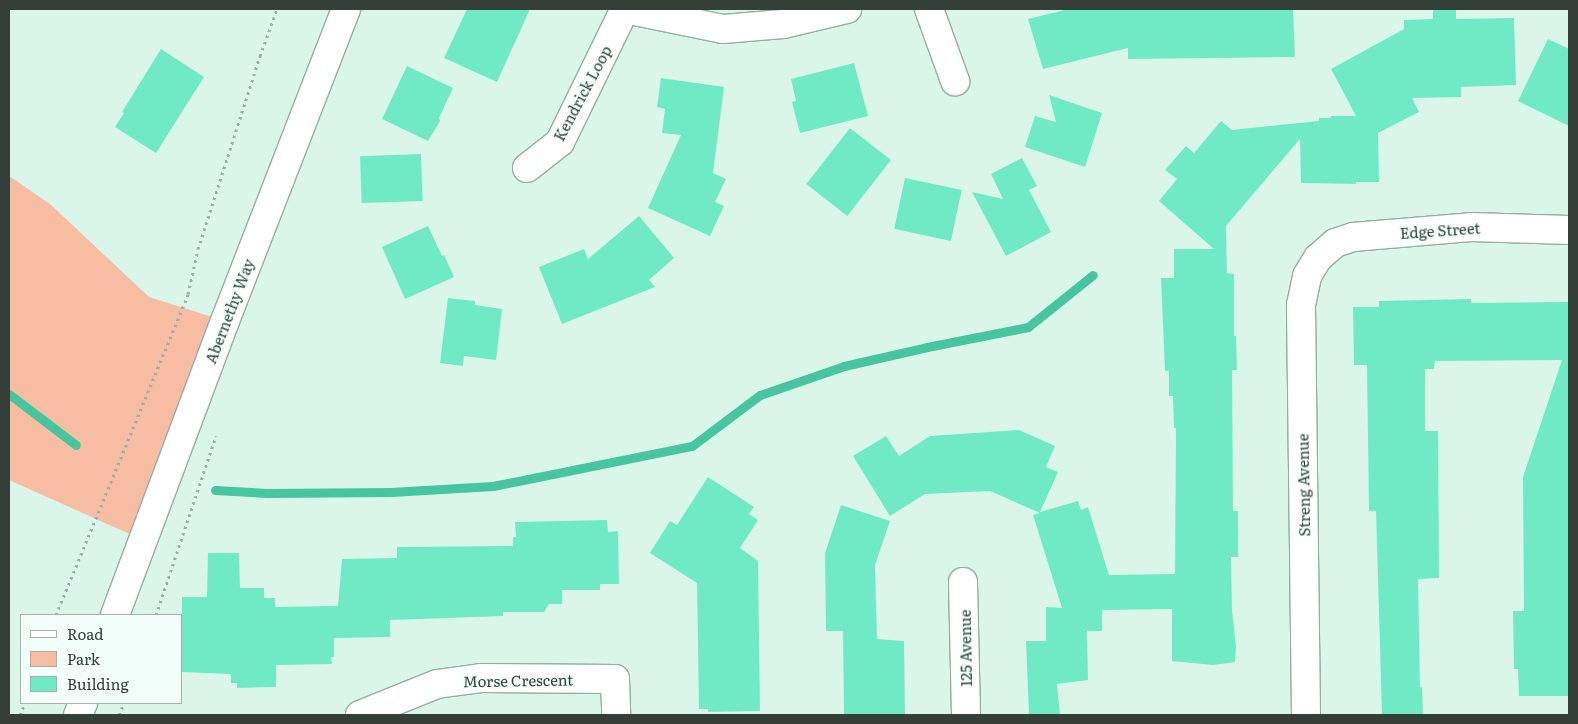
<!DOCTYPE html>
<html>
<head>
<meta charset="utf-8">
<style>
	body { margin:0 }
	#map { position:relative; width:1578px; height:724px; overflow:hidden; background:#daf6eb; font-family:Literata,serif }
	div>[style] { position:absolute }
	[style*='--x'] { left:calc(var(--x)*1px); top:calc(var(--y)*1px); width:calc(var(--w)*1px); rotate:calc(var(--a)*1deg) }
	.green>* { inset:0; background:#f6bda3 }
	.stream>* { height:9px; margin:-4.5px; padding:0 4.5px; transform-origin:4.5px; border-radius:4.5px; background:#47c5a1 }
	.building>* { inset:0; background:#70eac4; transform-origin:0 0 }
	.path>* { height:3px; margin-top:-1.5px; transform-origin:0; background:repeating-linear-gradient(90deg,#9bb0a8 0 2.5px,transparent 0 6.5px) }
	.roads { filter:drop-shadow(1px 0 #93aea3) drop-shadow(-1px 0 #93aea3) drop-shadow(0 1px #93aea3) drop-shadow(0 -1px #93aea3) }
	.street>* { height:28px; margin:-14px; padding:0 14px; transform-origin:14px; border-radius:14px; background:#fff }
	.secondary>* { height:28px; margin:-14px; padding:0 14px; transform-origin:14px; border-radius:14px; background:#fff }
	span { translate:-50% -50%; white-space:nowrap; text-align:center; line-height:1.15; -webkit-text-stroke:4px #f3fffa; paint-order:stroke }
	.street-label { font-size:15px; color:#343f3a }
	.frame { position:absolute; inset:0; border:10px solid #343f3a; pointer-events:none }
	.legend { position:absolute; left:20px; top:614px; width:162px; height:90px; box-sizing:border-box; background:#f3fffa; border:1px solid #a7b2ad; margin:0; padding:6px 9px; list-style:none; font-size:15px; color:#343f3a }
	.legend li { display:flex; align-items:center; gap:10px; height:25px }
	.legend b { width:25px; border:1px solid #a7b2ad }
</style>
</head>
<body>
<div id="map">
	<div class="green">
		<div style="clip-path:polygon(9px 176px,50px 204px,149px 297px,225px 321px,143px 540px,9px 480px)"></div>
	</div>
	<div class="stream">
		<div style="--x:9;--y:394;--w:84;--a:37.3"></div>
		<div style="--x:215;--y:490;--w:52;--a:3.3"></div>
		<div style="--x:267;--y:493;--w:124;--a:-0.5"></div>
		<div style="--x:391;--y:492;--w:102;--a:-3.4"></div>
		<div style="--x:493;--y:486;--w:203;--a:-11.4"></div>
		<div style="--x:692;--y:446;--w:85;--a:-36.9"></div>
		<div style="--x:760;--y:395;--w:89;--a:-19"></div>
		<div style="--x:844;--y:366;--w:85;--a:-12.9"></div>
		<div style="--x:927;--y:347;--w:103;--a:-11.2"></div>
		<div style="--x:1028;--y:327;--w:83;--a:-38.7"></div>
	</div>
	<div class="building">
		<div style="clip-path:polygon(467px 9px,530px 9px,497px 82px,444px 58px)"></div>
		<div style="clip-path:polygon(1069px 9px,1293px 9px,1295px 57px,1128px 59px,1128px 48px,1043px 69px,1028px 19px)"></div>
		<div style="clip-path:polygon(1433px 9px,1456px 9px,1456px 19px,1514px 18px,1516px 85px,1461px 87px,1461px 97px,1412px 98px,1419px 112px,1378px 133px,1379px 182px,1356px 182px,1356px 184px,1301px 183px,1300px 139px,1226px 226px,1227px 273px,1234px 274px,1234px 336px,1236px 336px,1237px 370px,1232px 370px,1233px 511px,1238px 511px,1238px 557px,1231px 557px,1232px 611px,1236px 646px,1235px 662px,1213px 665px,1172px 661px,1172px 609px,1102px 610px,1102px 631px,1087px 631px,1088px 680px,1057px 684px,1060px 715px,1029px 715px,1026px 641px,1046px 641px,1046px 607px,1062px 608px,1033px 515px,1040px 513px,990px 491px,925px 494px,890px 516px,853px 456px,886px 436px,899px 456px,930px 436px,1019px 430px,1055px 446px,1046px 467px,1058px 472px,1040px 512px,1078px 501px,1081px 510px,1088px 507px,1109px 575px,1175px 574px,1176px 428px,1174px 428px,1173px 396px,1169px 396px,1169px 371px,1165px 371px,1161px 278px,1174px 278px,1174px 249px,1214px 249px,1159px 201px,1177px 179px,1165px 170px,1186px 146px,1194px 153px,1221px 121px,1232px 130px,1319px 121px,1319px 118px,1331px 118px,1331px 116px,1356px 116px,1331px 69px,1404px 29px,1404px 20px,1433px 19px)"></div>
		<div style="clip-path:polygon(1548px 39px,1569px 49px,1569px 126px,1518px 101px)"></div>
		<div style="clip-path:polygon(161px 49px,204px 77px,156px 153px,115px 127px,124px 113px,122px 112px)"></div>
		<div style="clip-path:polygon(854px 63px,868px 116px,800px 133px,792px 102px,796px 101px,791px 79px)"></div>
		<div style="clip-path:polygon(407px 66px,453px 88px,439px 118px,440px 121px,428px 141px,382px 119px)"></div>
		<div style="clip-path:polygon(661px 78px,724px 87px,713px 173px,726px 179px,715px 202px,724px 206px,710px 236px,648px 208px,681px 135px,662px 133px,665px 109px,657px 107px)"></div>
		<div style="clip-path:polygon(1049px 95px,1102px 113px,1085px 167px,1025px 147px,1035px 116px,1056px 122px)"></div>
		<div style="left:850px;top:128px;width:52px;height:71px;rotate:38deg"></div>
		<div style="left:421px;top:154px;width:47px;height:61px;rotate:88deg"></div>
		<div style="clip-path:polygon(1022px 158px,1037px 186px,1029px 190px,1051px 232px,1006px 256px,972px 192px,1003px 199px,991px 174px)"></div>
		<div style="left:905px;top:178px;width:58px;height:52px;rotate:12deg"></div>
		<div style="clip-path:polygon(639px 216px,674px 258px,649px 280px,655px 287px,562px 324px,539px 267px,584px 249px,588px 259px)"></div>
		<div style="clip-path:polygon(428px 226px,442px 256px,444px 255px,454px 277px,405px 299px,382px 247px)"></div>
		<div style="clip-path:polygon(448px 298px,475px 301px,475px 305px,502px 309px,496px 360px,464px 356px,463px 366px,440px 363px)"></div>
		<div style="clip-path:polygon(1471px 299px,1471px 303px,1569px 302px,1569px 696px,1519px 696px,1518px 669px,1514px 669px,1513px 611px,1524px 611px,1523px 477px,1562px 360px,1435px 361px,1434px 369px,1425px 369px,1425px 431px,1438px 431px,1439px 578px,1418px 579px,1420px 687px,1422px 687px,1423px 715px,1382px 715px,1376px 511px,1369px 511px,1367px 365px,1354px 365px,1353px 307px,1379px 307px,1379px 301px)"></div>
		<div style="clip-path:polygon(708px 477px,754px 507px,749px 514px,758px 520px,740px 548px,758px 561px,760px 711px,708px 712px,708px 709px,699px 709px,697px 583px,650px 553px,670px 521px,677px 525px)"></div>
		<div style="clip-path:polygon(841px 505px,890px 521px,875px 565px,877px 639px,904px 641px,905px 715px,844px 715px,843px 631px,826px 631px,825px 553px)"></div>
		<div style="clip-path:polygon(607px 520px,608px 532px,618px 531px,619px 584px,600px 584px,600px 590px,562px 590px,562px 604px,549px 604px,544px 612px,503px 612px,503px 616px,390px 620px,390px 637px,334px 638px,334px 657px,331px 657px,332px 664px,276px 665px,276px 687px,237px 688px,237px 683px,231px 683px,231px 674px,181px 672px,182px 597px,207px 597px,208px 553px,239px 553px,240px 588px,264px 588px,264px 598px,275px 598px,275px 607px,338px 606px,342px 559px,397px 558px,397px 547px,513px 546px,513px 537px,516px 537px,515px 522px)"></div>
	</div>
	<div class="path">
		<div style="--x:56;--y:615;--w:347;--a:-67.6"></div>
		<div style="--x:188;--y:294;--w:46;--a:-77.5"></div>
		<div style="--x:198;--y:249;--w:203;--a:-72.2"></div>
		<div style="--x:260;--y:56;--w:50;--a:-70.1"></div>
		<div style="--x:156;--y:615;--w:189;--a:-71.5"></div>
		<div style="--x:20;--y:715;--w:13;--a:-67"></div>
		<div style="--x:119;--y:715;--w:13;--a:-67"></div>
	</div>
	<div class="roads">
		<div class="street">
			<div style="--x:625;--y:9;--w:100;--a:11.5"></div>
			<div style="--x:723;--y:29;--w:60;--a:-4.8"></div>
			<div style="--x:783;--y:24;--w:66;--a:-13.2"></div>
			<div style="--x:929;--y:9;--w:77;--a:70.1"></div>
			<div style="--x:527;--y:168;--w:42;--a:-38.2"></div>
			<div style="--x:560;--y:142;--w:148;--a:-64"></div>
			<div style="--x:963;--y:582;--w:133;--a:88.7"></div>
			<div style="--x:360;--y:715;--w:83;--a:-21.9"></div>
			<div style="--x:437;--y:684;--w:44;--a:-7.8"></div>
			<div style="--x:481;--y:678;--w:134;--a:0.4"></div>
			<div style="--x:615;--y:679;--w:36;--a:88"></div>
			<div style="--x:1306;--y:715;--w:410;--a:-90.7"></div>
			<div style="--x:1301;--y:305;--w:30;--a:-78"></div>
			<div style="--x:1307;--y:276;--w:21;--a:-59"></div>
			<div style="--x:1318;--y:258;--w:23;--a:-41"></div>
			<div style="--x:1335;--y:243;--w:19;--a:-18"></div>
			<div style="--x:1353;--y:237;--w:118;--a:-4.8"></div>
			<div style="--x:1471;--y:227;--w:98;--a:1.8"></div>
		</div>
		<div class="secondary">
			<div style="--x:115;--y:615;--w:314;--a:-69.5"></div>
			<div style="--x:225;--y:321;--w:335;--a:-68.8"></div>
			<div style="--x:78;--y:715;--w:13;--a:-67"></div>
		</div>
	</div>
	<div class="street-label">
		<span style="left:582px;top:93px;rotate:-62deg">Kendrick Loop</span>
		<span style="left:1440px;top:230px;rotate:-4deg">Edge Street</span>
		<span style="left:229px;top:311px;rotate:-69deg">Abernethy Way</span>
		<span style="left:1303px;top:485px;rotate:-91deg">Streng Avenue</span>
		<span style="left:965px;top:648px;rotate:-91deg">125 Avenue</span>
		<span style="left:518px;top:680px;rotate:-1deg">Morse Crescent</span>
	</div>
	<div class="frame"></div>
	<ul class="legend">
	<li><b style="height:6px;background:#fff"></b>Road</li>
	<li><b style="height:14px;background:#f6bda3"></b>Park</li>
	<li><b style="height:14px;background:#70eac4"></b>Building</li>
	</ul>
</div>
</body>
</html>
